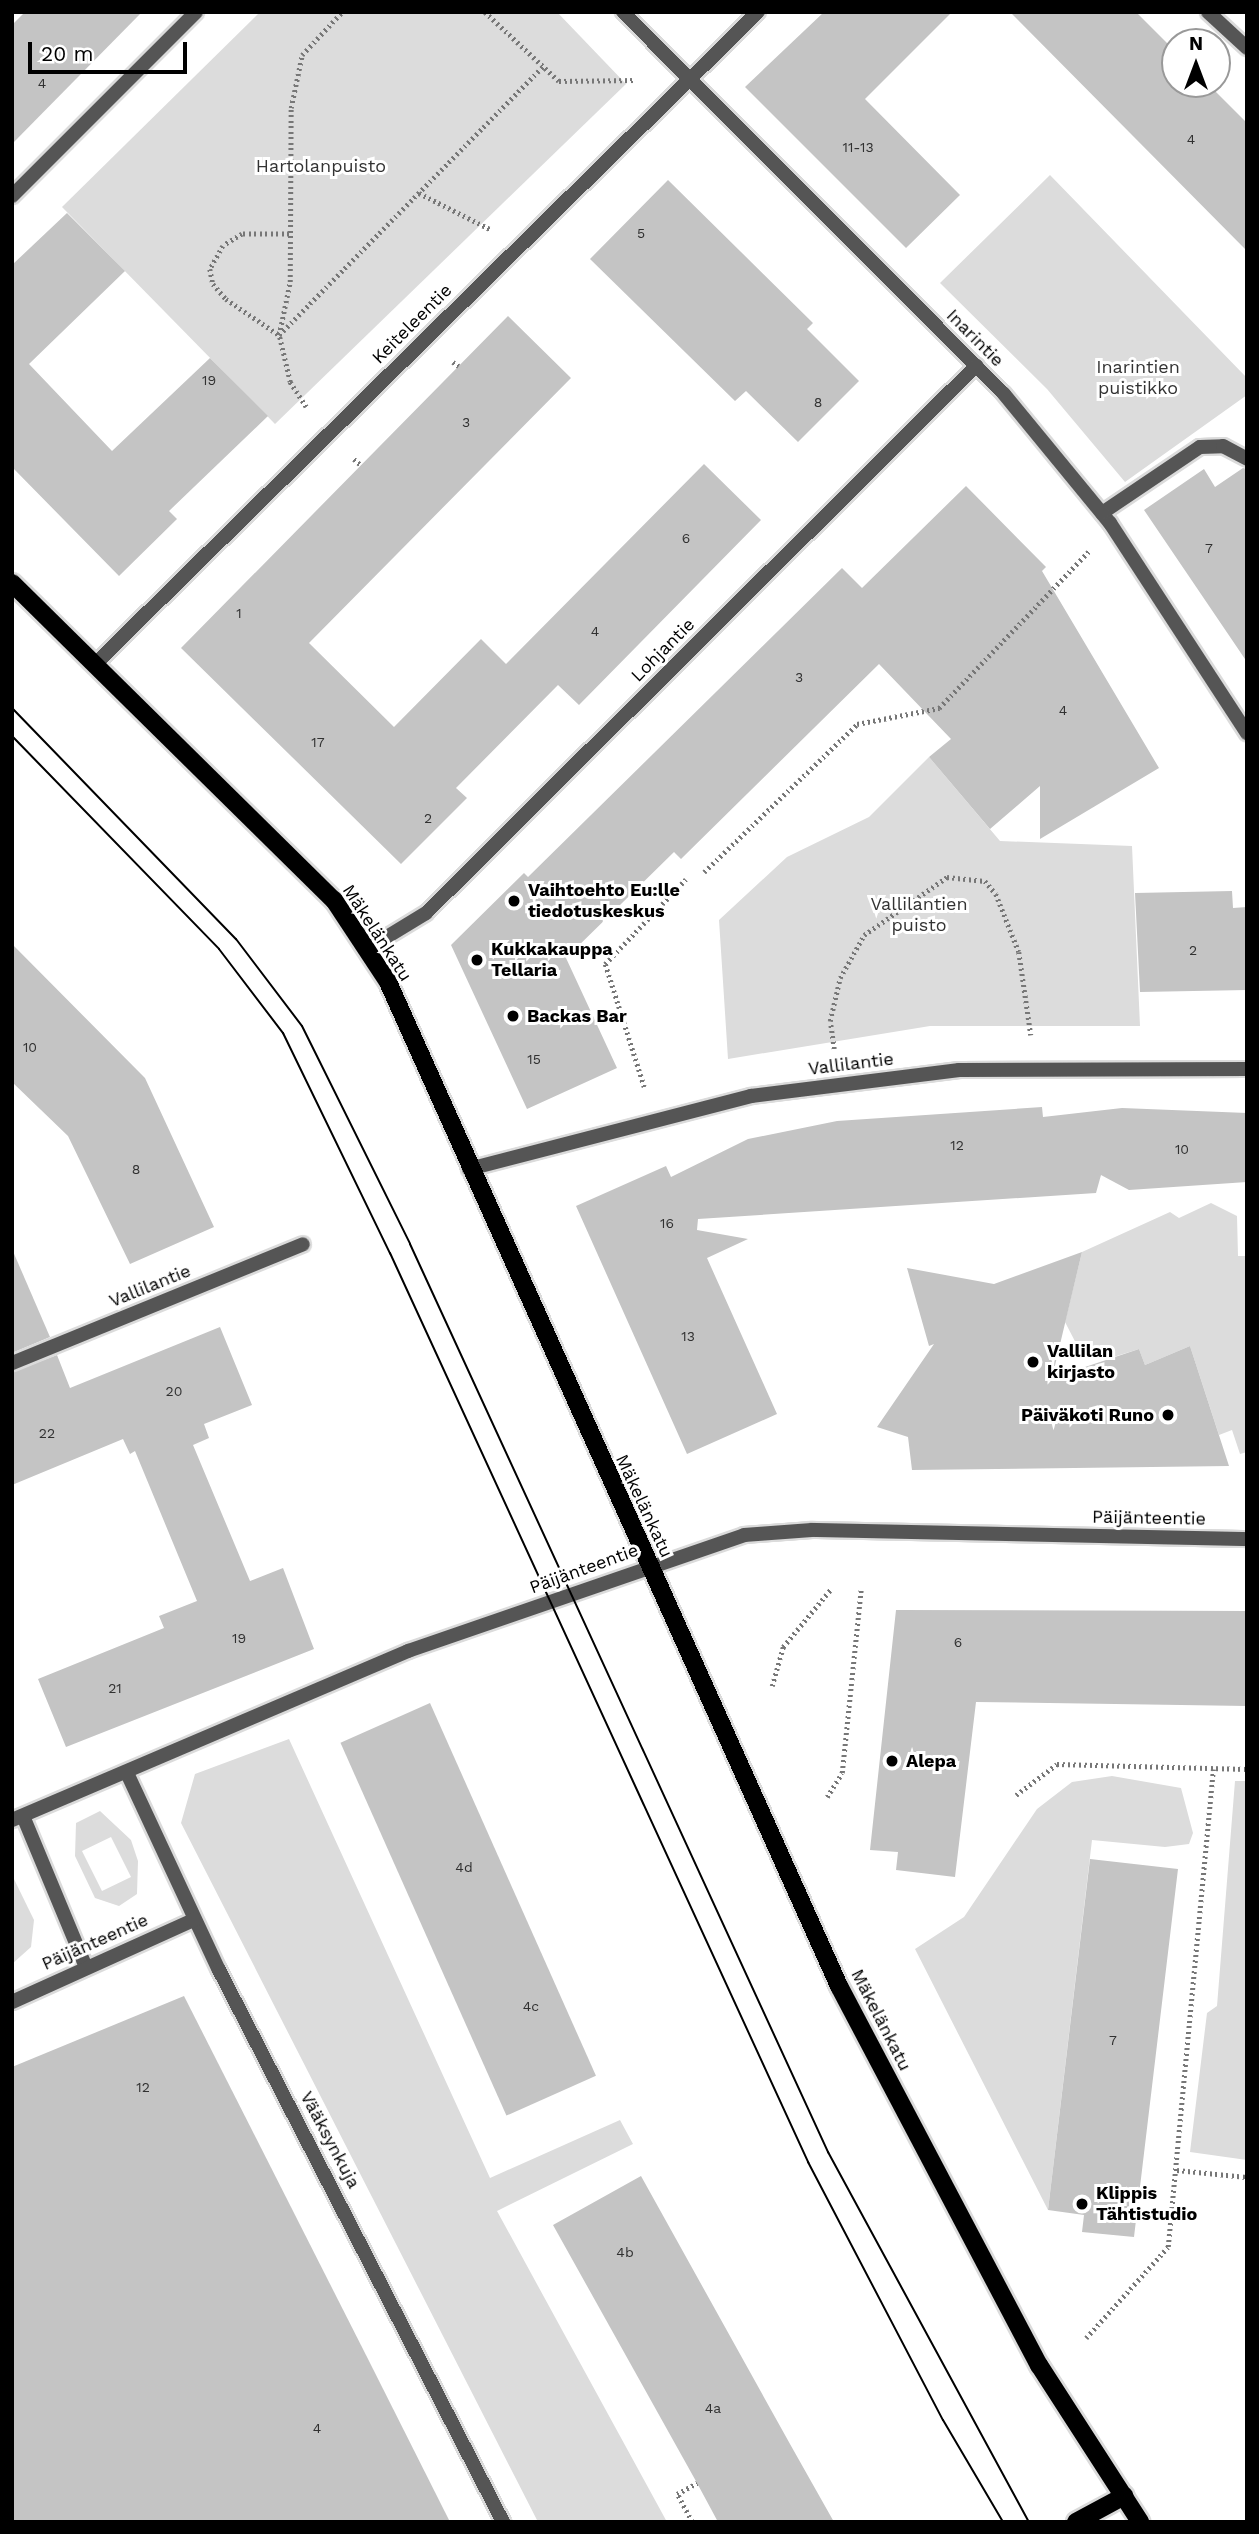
<!DOCTYPE html>
<html>
<head>
<meta charset="utf-8">
<style>
	body { margin:0 }
	#map { position:relative; width:1259px; height:2534px; overflow:hidden; background:#fff; font-family:"Work Sans",sans-serif }
	div>[style] { position:absolute }
	[style*='--x'] { left:calc(var(--x)*1px); top:calc(var(--y)*1px); width:calc(var(--w)*1px); rotate:calc(var(--a)*1deg) }
	.green>* { inset:0; background:#dcdcdc }
	.building>* { inset:0; background:#c4c4c4; transform-origin:0 0 }
	.path>* { height:4.5px; margin-top:-2.25px; transform-origin:0; background:repeating-linear-gradient(90deg,#777 0 2px,transparent 0 5.5px) }
	.roads { filter:drop-shadow(2px 0 #dbdbdb) drop-shadow(-2px 0 #dbdbdb) drop-shadow(0 2px #dbdbdb) drop-shadow(0 -2px #dbdbdb) }
	.lane>* { height:14px; margin:-7px; padding:0 7px; transform-origin:7px; border-radius:7px; background:#555 }
	.street>* { height:14px; margin:-7px; padding:0 7px; transform-origin:7px; border-radius:7px; background:#555 }
	.primary>* { height:18px; margin:-9px; padding:0 9px; transform-origin:9px; border-radius:9px; background:#000 }
	.tram>* { height:2px; margin:-1px; padding:0 1px; transform-origin:1px; border-radius:1px; background:#000 }
	.dots>* { width:19px; height:19px; translate:-50% -50%; box-sizing:border-box; border:4px solid #fff; border-radius:50% }
	span { translate:-50% -50%; white-space:nowrap; text-align:center; line-height:1.15; -webkit-text-stroke:6px #fff; paint-order:stroke }
	.number-label { font-size:14px; color:#313131 }
	.number-label span { -webkit-text-stroke-width:0 }
	.park-label { font-size:18px; color:#333 }
	.street-label { font-size:18px; color:#000 }
	.poi-label { font-size:18px; color:#000; font-weight:700 }
	.left { translate:0 -50%; text-align:left }
	.right { translate:-100% -50%; text-align:right }
	.frame { position:absolute; inset:0; border:14px solid #000; pointer-events:none }
	.north { position:absolute; left:1161px; top:28px; width:70px; height:70px; box-sizing:border-box; background:#fff; border:2px solid #999; border-radius:50%; rotate:0deg; font-size:19px; font-weight:700; line-height:28px; text-align:center; color:#000 }
	.north::after { content:''; display:block; margin:auto; width:24px; height:32px; background:#000; clip-path:polygon(50% 0,100% 100%,50% 72%,0 100%) }
	.scale { position:absolute; left:28px; top:42px; width:159px; height:32px; box-sizing:border-box; border:4px solid #000; border-top:0; padding-left:9px; font-size:21px; line-height:24px; white-space:nowrap; color:#000; -webkit-text-stroke:5px #fff; paint-order:stroke }
</style>
</head>
<body>
<div id="map">
	<div class="green">
		<div style="clip-path:polygon(260px 12px,557px 12px,626px 84px,275px 424px,62px 207px)"></div>
		<div style="clip-path:polygon(1050px 175px,1247px 378px,1247px 395px,1125px 482px,1047px 389px,940px 283px)"></div>
		<div style="clip-path:polygon(929px 757px,1000px 841px,1132px 846px,1140px 1026px,930px 1026px,728px 1059px,719px 920px,787px 857px,869px 817px)"></div>
		<div style="clip-path:polygon(1211px 1203px,1237px 1216px,1238px 1256px,1247px 1256px,1247px 1452px,1240px 1454px,1232px 1430px,1219px 1435px,1190px 1346px,1145px 1365px,1139px 1349px,1107px 1359px,1080px 1351px,1065px 1322px,1082px 1252px,1170px 1212px,1179px 1218px)"></div>
		<div style="clip-path:polygon(289px 1739px,490px 2178px,620px 2120px,633px 2144px,497px 2211px,667px 2522px,538px 2522px,181px 1823px,195px 1774px)"></div>
		<div style="clip-path:polygon(1112px 1776px,1181px 1788px,1193px 1833px,1189px 1844px,1165px 1847px,1092px 1840px,1048px 2210px,915px 1949px,964px 1917px,1037px 1809px,1072px 1782px)"></div>
		<div style="clip-path:polygon(1235px 1781px,1247px 1781px,1247px 2160px,1190px 2152px,1207px 2013px,1217px 2006px)"></div>
		<div style="clip-path:polygon(evenodd,100px 1811px,131px 1840px,138px 1861px,137px 1894px,119px 1906px,95px 1898px,75px 1856px,76px 1823px,100px 1811px,111px 1837px,131px 1877px,102px 1891px,82px 1851px,111px 1837px)"></div>
		<div style="clip-path:polygon(12px 1875px,34px 1920px,31px 1947px,12px 1964px)"></div>
	</div>
	<div class="building">
		<div style="clip-path:polygon(25px 12px,142px 12px,12px 144px,12px 25px)"></div>
		<div style="clip-path:polygon(824px 12px,952px 12px,865px 99px,960px 195px,906px 248px,745px 87px)"></div>
		<div style="clip-path:polygon(1010px 12px,1136px 12px,1175px 51px,1175px 84px,1208px 84px,1247px 123px,1247px 251px)"></div>
		<div style="clip-path:polygon(668px 180px,813px 323px,807px 329px,859px 381px,798px 442px,746px 391px,735px 401px,590px 259px)"></div>
		<div style="clip-path:polygon(67px 213px,125px 271px,29px 364px,112px 451px,210px 358px,268px 416px,169px 511px,177px 519px,119px 576px,12px 467px,12px 265px)"></div>
		<div style="clip-path:polygon(508px 316px,571px 378px,309px 643px,394px 727px,481px 639px,506px 664px,704px 464px,761px 520px,579px 705px,558px 685px,456px 788px,467px 798px,401px 864px,181px 648px)"></div>
		<div style="clip-path:polygon(1243px 468px,1247px 469px,1247px 662px,1144px 510px,1204px 469px,1215px 487px)"></div>
		<div style="clip-path:polygon(966px 486px,1046px 567px,1042px 571px,1159px 768px,1040px 839px,1040px 786px,990px 829px,929px 757px,951px 739px,879px 664px,681px 859px,674px 852px,566px 958px,617px 1068px,527px 1109px,451px 945px,524px 873px,528px 877px,842px 568px,862px 588px)"></div>
		<div style="clip-path:polygon(1232px 891px,1233px 908px,1247px 907px,1247px 990px,1140px 992px,1135px 893px)"></div>
		<div style="clip-path:polygon(12px 944px,145px 1078px,214px 1227px,130px 1264px,68px 1136px,12px 1082px)"></div>
		<div style="clip-path:polygon(1042px 1107px,1043px 1117px,1122px 1108px,1247px 1113px,1247px 1182px,1129px 1190px,1101px 1175px,1096px 1193px,698px 1219px,697px 1230px,748px 1239px,707px 1258px,777px 1414px,687px 1454px,576px 1206px,666px 1166px,671px 1177px,748px 1139px,837px 1121px)"></div>
		<div style="clip-path:polygon(12px 1249px,50px 1337px,12px 1353px)"></div>
		<div style="clip-path:polygon(1082px 1252px,1052px 1378px,1139px 1349px,1145px 1365px,1190px 1346px,1229px 1466px,912px 1470px,908px 1437px,877px 1427px,934px 1344px,929px 1346px,907px 1268px,994px 1284px)"></div>
		<div style="clip-path:polygon(220px 1327px,252px 1405px,204px 1424px,209px 1438px,193px 1445px,250px 1581px,283px 1568px,314px 1649px,66px 1747px,38px 1679px,164px 1628px,159px 1616px,197px 1601px,135px 1451px,130px 1454px,123px 1439px,12px 1485px,12px 1372px,57px 1355px,70px 1388px)"></div>
		<div style="clip-path:polygon(896px 1610px,1247px 1611px,1247px 1706px,976px 1702px,955px 1877px,896px 1870px,898px 1852px,870px 1850px)"></div>
		<div style="left:430px;top:1703px;width:408px;height:98px;rotate:66deg"></div>
		<div style="clip-path:polygon(1090px 1859px,1178px 1869px,1134px 2237px,1082px 2232px,1084px 2215px,1048px 2210px)"></div>
		<div style="clip-path:polygon(184px 1996px,368px 2359px,450px 2522px,12px 2522px,12px 2067px)"></div>
		<div style="clip-path:polygon(641px 2176px,790px 2444px,834px 2522px,718px 2522px,697px 2483px,553px 2225px)"></div>
	</div>
	<div class="path">
		<div style="--x:485;--y:12;--w:101;--a:43"></div>
		<div style="--x:559;--y:81;--w:77;--a:-0.7"></div>
		<div style="--x:419;--y:193;--w:80;--a:26.9"></div>
		<div style="--x:289;--y:234;--w:47;--a:180"></div>
		<div style="--x:242;--y:234;--w:22;--a:148"></div>
		<div style="--x:223;--y:246;--w:26;--a:119"></div>
		<div style="--x:210;--y:269;--w:15;--a:79"></div>
		<div style="--x:213;--y:284;--w:20;--a:49"></div>
		<div style="--x:226;--y:299;--w:64;--a:34.2"></div>
		<div style="--x:279;--y:335;--w:377;--a:-45.5"></div>
		<div style="--x:453;--y:362;--w:7;--a:34"></div>
		<div style="--x:306;--y:407;--w:30;--a:-123"></div>
		<div style="--x:290;--y:382;--w:48;--a:-103.2"></div>
		<div style="--x:279;--y:335;--w:54;--a:-78.3"></div>
		<div style="--x:290;--y:282;--w:174;--a:-89.7"></div>
		<div style="--x:291;--y:108;--w:54;--a:-78.3"></div>
		<div style="--x:302;--y:55;--w:59;--a:-47.1"></div>
		<div style="--x:354;--y:459;--w:9;--a:41"></div>
		<div style="--x:704;--y:872;--w:213;--a:-44"></div>
		<div style="--x:857;--y:724;--w:84;--a:-11"></div>
		<div style="--x:939;--y:708;--w:217;--a:-46.3"></div>
		<div style="--x:834;--y:1049;--w:28;--a:-98"></div>
		<div style="--x:830;--y:1021;--w:44;--a:-76.9"></div>
		<div style="--x:840;--y:978;--w:49;--a:-60.8"></div>
		<div style="--x:864;--y:935;--w:101;--a:-34.9"></div>
		<div style="--x:947;--y:877;--w:38;--a:6"></div>
		<div style="--x:985;--y:881;--w:17;--a:50"></div>
		<div style="--x:996;--y:894;--w:62;--a:68.4"></div>
		<div style="--x:1019;--y:952;--w:84;--a:81.8"></div>
		<div style="--x:644;--y:1087;--w:129;--a:-107.6"></div>
		<div style="--x:605;--y:964;--w:117;--a:-46.4"></div>
		<div style="--x:772;--y:1686;--w:41;--a:-74.2"></div>
		<div style="--x:783;--y:1647;--w:75;--a:-50.4"></div>
		<div style="--x:1016;--y:1795;--w:51;--a:-37.1"></div>
		<div style="--x:1057;--y:1764;--w:190;--a:1.5"></div>
		<div style="--x:827;--y:1797;--w:28;--a:-58"></div>
		<div style="--x:842;--y:1773;--w:185;--a:-84.1"></div>
		<div style="--x:1177;--y:2170;--w:70;--a:5.7"></div>
		<div style="--x:1086;--y:2338;--w:122;--a:-48"></div>
		<div style="--x:1168;--y:2247;--w:480;--a:-84.6"></div>
		<div style="--x:692;--y:2522;--w:32;--a:-118"></div>
		<div style="--x:677;--y:2494;--w:23;--a:-29"></div>
	</div>
	<div class="roads">
		<div class="lane">
			<div style="--x:1102;--y:513;--w:118;--a:-34"></div>
			<div style="--x:1200;--y:447;--w:23;--a:-2"></div>
			<div style="--x:1223;--y:446;--w:27;--a:28"></div>
		</div>
		<div class="street">
			<div style="--x:623;--y:12;--w:540;--a:45.08"></div>
			<div style="--x:1004;--y:394;--w:167;--a:50.6"></div>
			<div style="--x:1110;--y:523;--w:251;--a:56.9"></div>
			<div style="--x:1208;--y:12;--w:53;--a:42.7"></div>
			<div style="--x:12;--y:196;--w:260;--a:-45"></div>
			<div style="--x:94;--y:665;--w:931;--a:-44.52"></div>
			<div style="--x:367;--y:949;--w:69;--a:-31.4"></div>
			<div style="--x:426;--y:913;--w:776;--a:-44.84"></div>
			<div style="--x:469;--y:1169;--w:291;--a:-14.5"></div>
			<div style="--x:751;--y:1096;--w:210;--a:-7.1"></div>
			<div style="--x:959;--y:1070;--w:288;--a:-0.2"></div>
			<div style="--x:12;--y:1363;--w:314;--a:-22.2"></div>
			<div style="--x:127;--y:1773;--w:217;--a:65"></div>
			<div style="--x:219;--y:1970;--w:621;--a:62.77"></div>
			<div style="--x:23;--y:1816;--w:161;--a:67.4"></div>
			<div style="--x:12;--y:1820;--w:431;--a:-23.1"></div>
			<div style="--x:408;--y:1651;--w:355;--a:-19"></div>
			<div style="--x:744;--y:1535;--w:68;--a:-4.2"></div>
			<div style="--x:812;--y:1530;--w:435;--a:1.2"></div>
			<div style="--x:12;--y:2002;--w:200;--a:-24.3"></div>
		</div>
		<div class="primary">
			<div style="--x:12;--y:583;--w:452;--a:44.6"></div>
			<div style="--x:334;--y:900;--w:98;--a:56.6"></div>
			<div style="--x:388;--y:982;--w:1101;--a:65.81"></div>
			<div style="--x:839;--y:1986;--w:429;--a:62.2"></div>
			<div style="--x:1039;--y:2365;--w:187;--a:57.2"></div>
			<div style="--x:1076;--y:2522;--w:55;--a:-28.4"></div>
		</div>
	</div>
	<div class="tram">
		<div style="--x:12;--y:708;--w:322;--a:45.9"></div>
		<div style="--x:236;--y:939;--w:109;--a:52.8"></div>
		<div style="--x:302;--y:1026;--w:243;--a:63.6"></div>
		<div style="--x:410;--y:1244;--w:1000;--a:65.28"></div>
		<div style="--x:828;--y:2152;--w:421;--a:61.5"></div>
		<div style="--x:12;--y:736;--w:297;--a:45.8"></div>
		<div style="--x:219;--y:949;--w:106;--a:52.7"></div>
		<div style="--x:283;--y:1033;--w:245;--a:64.1"></div>
		<div style="--x:390;--y:1253;--w:1001;--a:65.3"></div>
		<div style="--x:808;--y:2162;--w:291;--a:62.4"></div>
		<div style="--x:943;--y:2420;--w:118;--a:59.5"></div>
	</div>
	<div class="dots">
		<div style="left:514px;top:901px;background:#000"></div>
		<div style="left:477px;top:960px;background:#000"></div>
		<div style="left:513px;top:1016px;background:#000"></div>
		<div style="left:1033px;top:1362px;background:#000"></div>
		<div style="left:1168px;top:1415px;background:#000"></div>
		<div style="left:892px;top:1761px;background:#000"></div>
		<div style="left:1082px;top:2204px;background:#000"></div>
	</div>
	<div class="number-label">
		<span style="left:42px;top:83px">4</span>
		<span style="left:1191px;top:139px">4</span>
		<span style="left:858px;top:147px">11-13</span>
		<span style="left:641px;top:233px">5</span>
		<span style="left:209px;top:380px">19</span>
		<span style="left:818px;top:402px">8</span>
		<span style="left:466px;top:422px">3</span>
		<span style="left:686px;top:538px">6</span>
		<span style="left:1209px;top:548px">7</span>
		<span style="left:239px;top:613px">1</span>
		<span style="left:595px;top:631px">4</span>
		<span style="left:799px;top:677px">3</span>
		<span style="left:1063px;top:710px">4</span>
		<span style="left:318px;top:742px">17</span>
		<span style="left:428px;top:818px">2</span>
		<span style="left:1193px;top:950px">2</span>
		<span style="left:30px;top:1047px">10</span>
		<span style="left:534px;top:1059px">15</span>
		<span style="left:957px;top:1145px">12</span>
		<span style="left:1182px;top:1149px">10</span>
		<span style="left:136px;top:1169px">8</span>
		<span style="left:667px;top:1223px">16</span>
		<span style="left:688px;top:1336px">13</span>
		<span style="left:174px;top:1391px">20</span>
		<span style="left:47px;top:1433px">22</span>
		<span style="left:239px;top:1638px">19</span>
		<span style="left:958px;top:1642px">6</span>
		<span style="left:115px;top:1688px">21</span>
		<span style="left:464px;top:1867px">4d</span>
		<span style="left:531px;top:2006px">4c</span>
		<span style="left:1113px;top:2040px">7</span>
		<span style="left:143px;top:2087px">12</span>
		<span style="left:625px;top:2252px">4b</span>
		<span style="left:713px;top:2408px">4a</span>
		<span style="left:317px;top:2428px">4</span>
	</div>
	<div class="park-label">
		<span style="left:321px;top:166px">Hartolanpuisto</span>
		<span style="left:1138px;top:378px">Inarintien<br>puistikko</span>
		<span style="left:919px;top:915px">Vallilantien<br>puisto</span>
	</div>
	<div class="street-label">
		<span style="left:412px;top:324px;rotate:-45deg">Keiteleentie</span>
		<span style="left:975px;top:338px;rotate:45deg">Inarintie</span>
		<span style="left:663px;top:650px;rotate:-45deg">Lohjantie</span>
		<span style="left:377px;top:933px;rotate:57deg">Mäkelänkatu</span>
		<span style="left:851px;top:1064px;rotate:-7deg">Vallilantie</span>
		<span style="left:150px;top:1286px;rotate:-22deg">Vallilantie</span>
		<span style="left:644px;top:1506px;rotate:65deg">Mäkelänkatu</span>
		<span style="left:1149px;top:1518px;rotate:1deg">Päijänteentie</span>
		<span style="left:584px;top:1569px;rotate:-20deg">Päijänteentie</span>
		<span style="left:95px;top:1942px;rotate:-24deg">Päijänteentie</span>
		<span style="left:881px;top:2020px;rotate:63deg">Mäkelänkatu</span>
		<span style="left:330px;top:2140px;rotate:62deg">Vääksynkuja</span>
	</div>
	<div class="poi-label">
		<span class="left" style="left:528px;top:901px">Vaihtoehto Eu:lle<br>tiedotuskeskus</span>
		<span class="left" style="left:491px;top:960px">Kukkakauppa<br>Tellaria</span>
		<span class="left" style="left:527px;top:1016px">Backas Bar</span>
		<span class="left" style="left:1047px;top:1362px">Vallilan<br>kirjasto</span>
		<span class="right" style="left:1154px;top:1415px">Päiväkoti Runo</span>
		<span class="left" style="left:906px;top:1761px">Alepa</span>
		<span class="left" style="left:1096px;top:2204px">Klippis<br>Tähtistudio</span>
	</div>
	<div class="frame"></div>
	<div class="north">N</div>
	<div class="scale">20 m</div>
</div>
</body>
</html>
